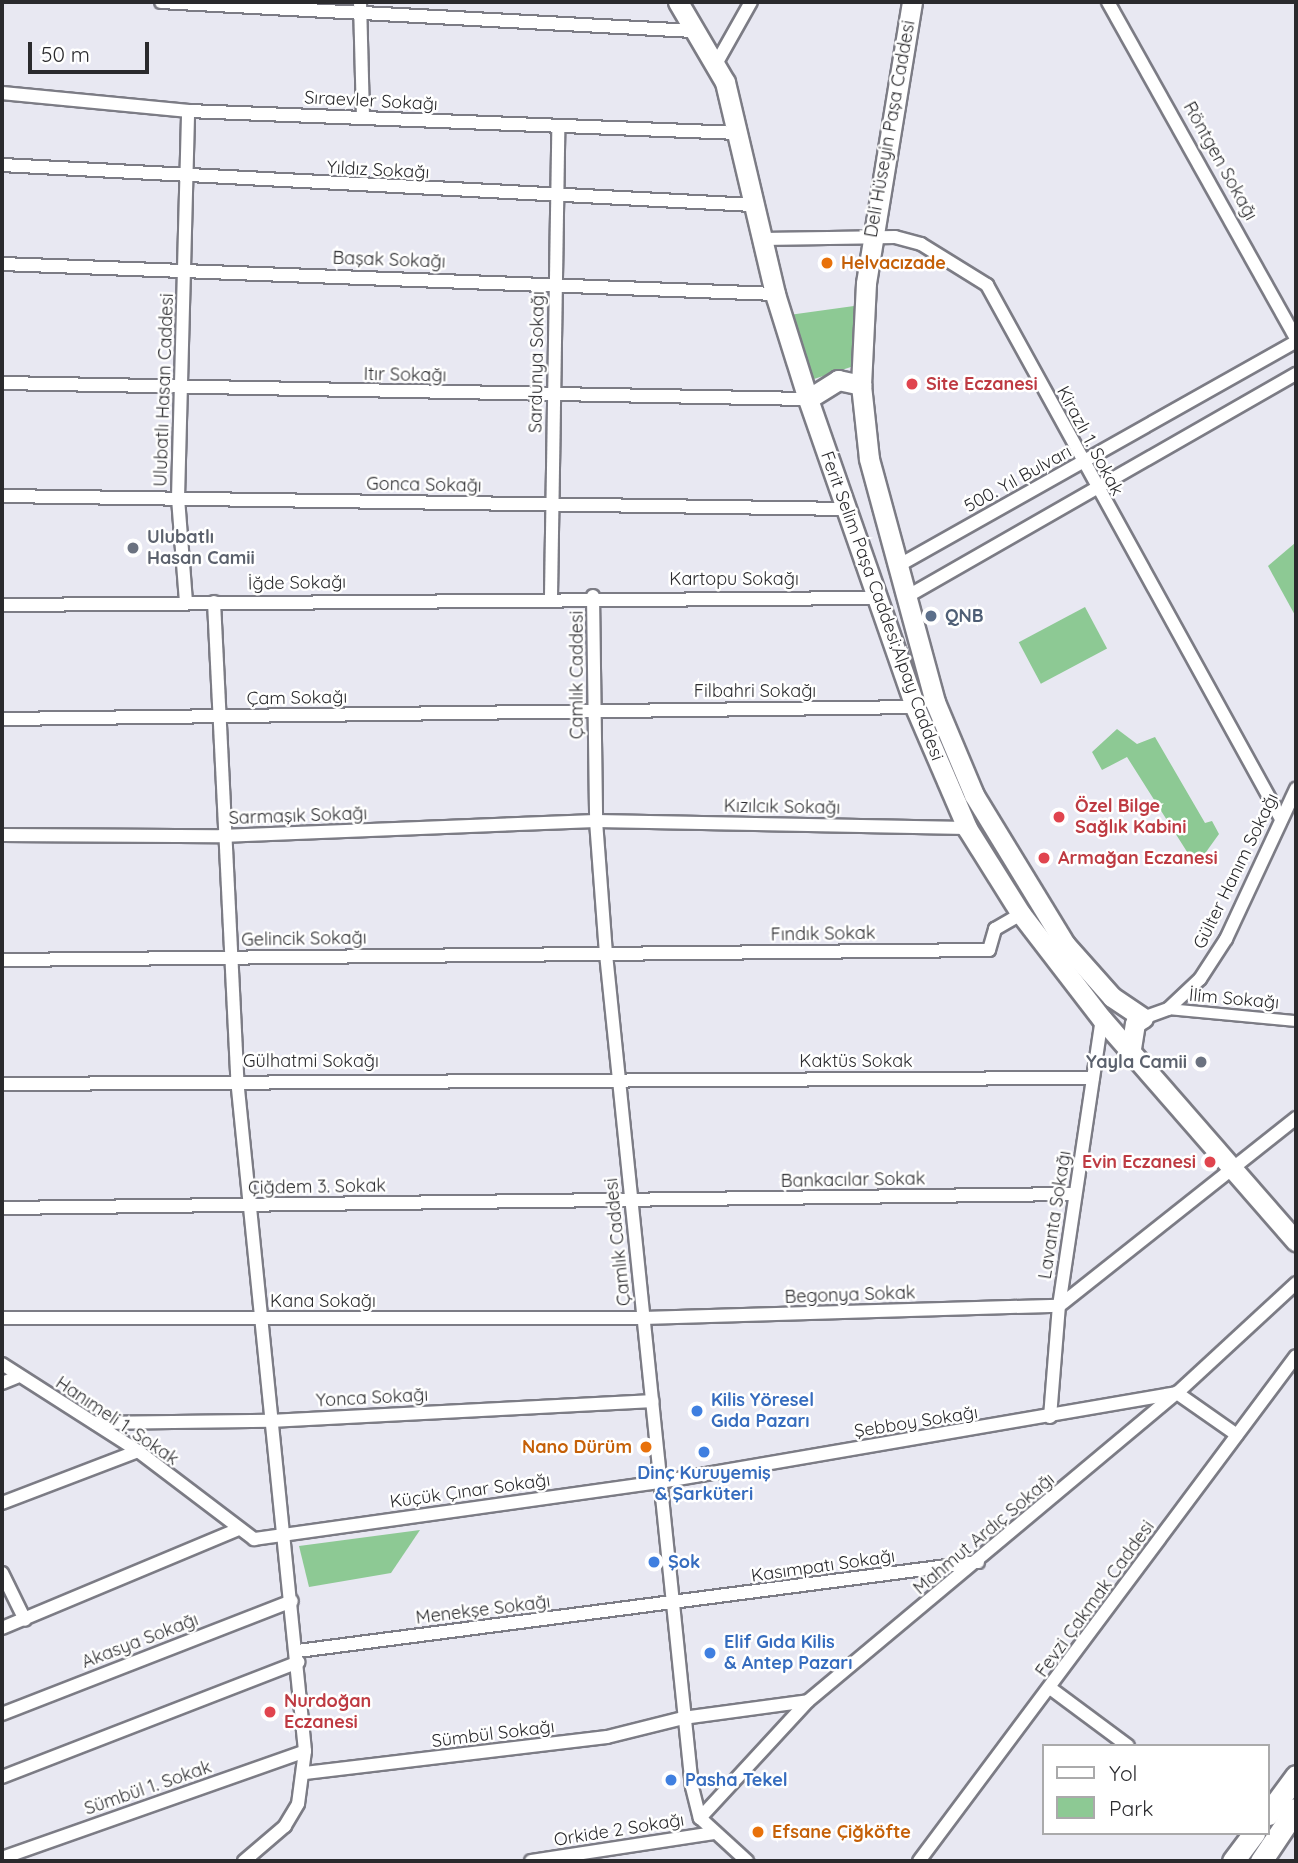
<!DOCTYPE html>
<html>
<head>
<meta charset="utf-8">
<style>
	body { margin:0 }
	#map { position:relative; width:1298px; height:1863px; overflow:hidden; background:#e8e8f2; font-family:Quicksand,sans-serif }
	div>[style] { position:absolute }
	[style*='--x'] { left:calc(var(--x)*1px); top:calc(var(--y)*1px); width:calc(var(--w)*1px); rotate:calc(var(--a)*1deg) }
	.green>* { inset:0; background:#8dc994; transform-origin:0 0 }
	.roads { filter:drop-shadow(2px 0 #7c7c85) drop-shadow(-2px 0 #7c7c85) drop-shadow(0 2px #7c7c85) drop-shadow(0 -2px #7c7c85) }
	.pedestrian>* { height:10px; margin:-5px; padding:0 5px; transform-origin:5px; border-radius:5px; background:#fff }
	.minor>* { height:12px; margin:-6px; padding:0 6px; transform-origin:6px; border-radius:6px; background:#fff }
	.secondary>* { height:19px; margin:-9.5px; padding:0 9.5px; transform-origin:9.5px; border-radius:9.5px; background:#fff }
	.primary>* { height:21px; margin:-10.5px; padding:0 10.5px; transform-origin:10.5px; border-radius:10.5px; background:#fff }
	.dots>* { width:19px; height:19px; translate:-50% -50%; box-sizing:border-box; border:4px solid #fff; border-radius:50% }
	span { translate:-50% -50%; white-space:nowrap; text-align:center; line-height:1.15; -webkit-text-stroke:5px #fff; paint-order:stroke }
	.street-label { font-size:18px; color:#2a2a2d }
	.food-label { font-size:18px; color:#c56008; font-weight:700 }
	.left { translate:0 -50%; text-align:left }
	.right { translate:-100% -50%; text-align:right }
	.health-label { font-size:18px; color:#be3a42; font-weight:700 }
	.worship-label { font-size:18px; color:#5b616d; font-weight:700 }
	.service-label { font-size:18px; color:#4e5e75; font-weight:700 }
	.shop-label { font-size:18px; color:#366cbe; font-weight:700 }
	.frame { position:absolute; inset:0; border:4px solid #2a2a2d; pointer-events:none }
	.legend { position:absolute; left:1042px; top:1744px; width:228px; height:91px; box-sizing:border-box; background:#fff; border:2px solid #aaaaab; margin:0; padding:9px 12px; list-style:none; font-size:21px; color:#2a2a2d }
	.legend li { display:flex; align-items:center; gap:14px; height:35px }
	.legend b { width:35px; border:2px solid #aaaaab }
	.scale { position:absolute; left:28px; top:42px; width:121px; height:32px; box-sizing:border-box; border:4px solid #2a2a2d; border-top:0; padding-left:9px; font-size:21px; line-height:24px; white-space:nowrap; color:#2a2a2d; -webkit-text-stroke:5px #fff; paint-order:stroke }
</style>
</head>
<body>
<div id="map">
	<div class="green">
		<div style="clip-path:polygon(854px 306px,854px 366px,811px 380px,789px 315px)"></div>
		<div style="clip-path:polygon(1295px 543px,1296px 545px,1296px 617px,1268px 566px)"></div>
		<div style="left:1085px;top:607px;width:47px;height:75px;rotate:62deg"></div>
		<div style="clip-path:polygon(1117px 729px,1137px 744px,1155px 737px,1205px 823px,1212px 821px,1219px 834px,1196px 866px,1127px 757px,1102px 770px,1092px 752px)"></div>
		<div style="clip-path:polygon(420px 1530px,391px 1573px,309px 1587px,299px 1546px)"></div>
	</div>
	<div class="roads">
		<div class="pedestrian">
			<div style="--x:1168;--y:1009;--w:129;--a:5.4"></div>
		</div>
		<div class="minor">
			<div style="--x:161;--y:2;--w:533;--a:3.12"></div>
			<div style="--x:360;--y:2;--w:115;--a:88.5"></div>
			<div style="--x:1108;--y:2;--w:386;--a:60.8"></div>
			<div style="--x:716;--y:64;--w:71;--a:-60.6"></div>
			<div style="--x:2;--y:93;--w:187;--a:5.5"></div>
			<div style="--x:188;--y:111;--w:551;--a:2.29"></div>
			<div style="--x:2;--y:165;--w:752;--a:3.05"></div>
			<div style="--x:762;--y:239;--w:133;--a:-0.9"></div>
			<div style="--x:895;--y:237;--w:27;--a:15"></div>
			<div style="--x:921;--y:244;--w:78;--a:31.8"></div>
			<div style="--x:987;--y:285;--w:610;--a:61.16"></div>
			<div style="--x:2;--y:264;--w:774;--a:2.22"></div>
			<div style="--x:2;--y:383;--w:806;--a:1.14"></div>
			<div style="--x:2;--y:496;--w:844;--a:0.88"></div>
			<div style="--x:903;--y:563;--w:451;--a:-29.4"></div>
			<div style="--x:551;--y:596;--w:468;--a:-89.1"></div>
			<div style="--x:593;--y:596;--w:225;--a:89.2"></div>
			<div style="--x:596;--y:821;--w:133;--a:85.7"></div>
			<div style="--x:606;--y:954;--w:837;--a:84.11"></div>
			<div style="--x:692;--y:1787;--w:32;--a:76"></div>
			<div style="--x:700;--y:1818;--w:64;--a:42.5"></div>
			<div style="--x:908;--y:596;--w:447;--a:-29.8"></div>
			<div style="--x:186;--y:602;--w:104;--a:-94.4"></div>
			<div style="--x:178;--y:498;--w:387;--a:-88.5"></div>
			<div style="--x:214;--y:602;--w:478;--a:87.2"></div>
			<div style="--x:237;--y:1079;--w:675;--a:84.22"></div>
			<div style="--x:305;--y:1751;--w:53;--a:97.5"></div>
			<div style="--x:298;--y:1804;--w:26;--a:121"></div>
			<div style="--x:285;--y:1826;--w:54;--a:139.5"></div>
			<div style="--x:2;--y:605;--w:873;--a:-0.46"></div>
			<div style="--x:2;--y:719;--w:913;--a:-0.75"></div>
			<div style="--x:2;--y:835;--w:219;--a:0.3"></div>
			<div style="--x:221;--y:836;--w:375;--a:-2.3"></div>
			<div style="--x:596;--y:821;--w:371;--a:1.1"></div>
			<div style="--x:2;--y:960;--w:987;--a:-0.58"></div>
			<div style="--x:989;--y:950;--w:22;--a:-74"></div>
			<div style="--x:995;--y:929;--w:30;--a:-30"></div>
			<div style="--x:1143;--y:1018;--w:27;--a:-20"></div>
			<div style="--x:1168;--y:1009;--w:44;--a:-43.2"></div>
			<div style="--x:1200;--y:979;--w:48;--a:-57"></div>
			<div style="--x:1226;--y:939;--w:166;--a:-65"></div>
			<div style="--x:2;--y:1084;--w:1091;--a:-0.32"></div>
			<div style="--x:2;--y:1208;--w:1073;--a:-0.75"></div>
			<div style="--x:2;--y:1318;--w:641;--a:0"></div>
			<div style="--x:643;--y:1318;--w:416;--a:-1.7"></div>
			<div style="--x:1059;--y:1306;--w:303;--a:-38.4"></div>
			<div style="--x:2;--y:1364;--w:161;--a:32.6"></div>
			<div style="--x:138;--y:1451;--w:146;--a:37.2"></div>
			<div style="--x:254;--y:1539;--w:410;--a:-8"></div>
			<div style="--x:660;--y:1482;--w:525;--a:-9.77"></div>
			<div style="--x:2;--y:1383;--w:16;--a:-22"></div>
			<div style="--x:1177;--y:1393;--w:73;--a:35"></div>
			<div style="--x:1050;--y:1417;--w:111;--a:-85.4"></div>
			<div style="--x:1059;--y:1306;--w:290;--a:-81.5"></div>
			<div style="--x:95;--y:1423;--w:176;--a:-0.7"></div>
			<div style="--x:271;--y:1421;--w:382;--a:-3"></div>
			<div style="--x:2;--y:1503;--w:146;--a:-20.9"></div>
			<div style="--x:2;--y:1573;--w:52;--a:63.9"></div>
			<div style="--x:2;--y:1628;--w:254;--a:-22.7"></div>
			<div style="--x:298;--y:1651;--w:686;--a:-7.46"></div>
			<div style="--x:1050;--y:1688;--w:97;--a:36.6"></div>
			<div style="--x:2;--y:1714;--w:311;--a:-21.3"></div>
			<div style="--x:305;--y:1773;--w:304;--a:-6.8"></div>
			<div style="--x:607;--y:1737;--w:78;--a:-14"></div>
			<div style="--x:683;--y:1718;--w:126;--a:-7.7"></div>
			<div style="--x:2;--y:1777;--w:318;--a:-21.2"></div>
			<div style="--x:700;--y:1818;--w:159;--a:-47.3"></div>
			<div style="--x:808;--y:1701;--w:481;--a:-39.9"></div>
			<div style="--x:1177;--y:1393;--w:162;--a:-42.7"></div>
			<div style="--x:2;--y:1858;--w:321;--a:-19.4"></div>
			<div style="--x:531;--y:1861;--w:184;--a:-8.7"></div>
			<div style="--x:919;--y:1861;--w:630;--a:-53.26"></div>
		</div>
		<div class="secondary">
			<div style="--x:678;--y:2;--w:93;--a:59.6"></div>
			<div style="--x:725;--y:82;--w:218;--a:76.7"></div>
			<div style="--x:775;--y:294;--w:110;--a:72.6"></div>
			<div style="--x:808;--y:399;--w:326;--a:70.8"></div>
			<div style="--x:915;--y:707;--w:132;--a:66.7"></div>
			<div style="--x:967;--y:828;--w:102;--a:57.9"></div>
			<div style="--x:1021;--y:914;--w:133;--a:52.4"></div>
			<div style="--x:1102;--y:1019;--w:295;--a:48.9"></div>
			<div style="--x:912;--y:2;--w:285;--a:99.3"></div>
			<div style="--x:866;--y:283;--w:102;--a:92.8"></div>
			<div style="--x:861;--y:385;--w:74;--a:83.8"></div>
			<div style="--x:869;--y:459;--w:252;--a:74.8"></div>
			<div style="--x:935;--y:702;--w:101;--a:67.2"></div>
			<div style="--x:974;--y:795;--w:175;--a:58.6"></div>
			<div style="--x:1065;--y:944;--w:71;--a:48.4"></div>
			<div style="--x:1112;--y:997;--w:37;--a:34"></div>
			<div style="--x:1143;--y:1018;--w:9;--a:148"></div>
			<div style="--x:1135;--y:1023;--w:24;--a:99"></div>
			<div style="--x:808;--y:399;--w:36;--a:-32"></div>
			<div style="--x:838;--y:380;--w:24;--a:12"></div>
		</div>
		<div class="primary">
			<div style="--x:1268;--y:1814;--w:47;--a:-53.6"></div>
			<div style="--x:1233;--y:1861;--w:35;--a:-53"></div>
			<div style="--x:1261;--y:1861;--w:63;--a:-56.1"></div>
		</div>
	</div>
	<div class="dots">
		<div style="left:827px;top:263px;background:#e8710a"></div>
		<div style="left:912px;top:384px;background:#e0444e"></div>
		<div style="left:133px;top:548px;background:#6b7280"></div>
		<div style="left:931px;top:616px;background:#5c6f8a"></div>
		<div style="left:1059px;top:817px;background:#e0444e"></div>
		<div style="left:1044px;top:858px;background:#e0444e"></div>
		<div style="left:1201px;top:1062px;background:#6b7280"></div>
		<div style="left:1210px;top:1162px;background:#e0444e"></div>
		<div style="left:697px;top:1411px;background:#3f7fe0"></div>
		<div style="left:646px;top:1447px;background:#e8710a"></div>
		<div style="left:704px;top:1452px;background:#3f7fe0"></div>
		<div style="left:654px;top:1562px;background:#3f7fe0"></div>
		<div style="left:710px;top:1653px;background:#3f7fe0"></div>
		<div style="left:270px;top:1712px;background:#e0444e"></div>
		<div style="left:671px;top:1780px;background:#3f7fe0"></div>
		<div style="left:758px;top:1832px;background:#e8710a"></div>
	</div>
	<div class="street-label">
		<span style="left:371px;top:101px;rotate:3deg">Sıraevler Sokağı</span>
		<span style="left:890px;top:129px;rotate:-80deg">Deli Hüseyin Paşa Caddesi</span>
		<span style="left:1220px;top:161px;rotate:61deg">Röntgen Sokağı</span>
		<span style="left:378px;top:170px;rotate:3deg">Yıldız Sokağı</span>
		<span style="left:389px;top:260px;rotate:2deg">Başak Sokağı</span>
		<span style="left:537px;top:362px;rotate:-89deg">Sardunya Sokağı</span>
		<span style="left:405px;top:375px;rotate:1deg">Itır Sokağı</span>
		<span style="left:164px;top:390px;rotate:-88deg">Ulubatlı Hasan Caddesi</span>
		<span style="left:1090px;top:441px;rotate:62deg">Kirazlı 1. Sokak</span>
		<span style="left:1018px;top:479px;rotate:-29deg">500. Yıl Bulvarı</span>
		<span style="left:424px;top:485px;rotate:1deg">Gonca Sokağı</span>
		<span style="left:734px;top:579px">Kartopu Sokağı</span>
		<span style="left:297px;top:583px;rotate:-1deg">İğde Sokağı</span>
		<span style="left:882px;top:606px;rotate:70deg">Ferit Selim Paşa Caddesi;Alpay Caddesi</span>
		<span style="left:577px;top:675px;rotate:-90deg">Çamlık Caddesi</span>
		<span style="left:755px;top:691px">Filbahri Sokağı</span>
		<span style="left:297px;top:698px;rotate:-1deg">Çam Sokağı</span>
		<span style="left:782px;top:807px;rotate:1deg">Kızılcık Sokağı</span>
		<span style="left:298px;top:816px;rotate:-2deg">Sarmaşık Sokağı</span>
		<span style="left:1236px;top:871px;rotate:-64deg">Gülter Hanım Sokağı</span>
		<span style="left:823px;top:934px;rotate:-1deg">Fındık Sokak</span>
		<span style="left:304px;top:939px;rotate:-1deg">Gelincik Sokağı</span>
		<span style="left:1234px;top:999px;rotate:5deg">İlim Sokağı</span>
		<span style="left:311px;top:1061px">Gülhatmi Sokağı</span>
		<span style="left:856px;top:1061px">Kaktüs Sokak</span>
		<span style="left:853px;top:1180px;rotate:-1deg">Bankacılar Sokak</span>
		<span style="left:317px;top:1187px;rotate:-1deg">Çiğdem 3. Sokak</span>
		<span style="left:1055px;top:1215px;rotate:-81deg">Lavanta Sokağı</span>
		<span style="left:618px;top:1242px;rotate:-96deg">Çamlık Caddesi</span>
		<span style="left:850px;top:1295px;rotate:-2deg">Begonya Sokak</span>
		<span style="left:323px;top:1301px">Kana Sokağı</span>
		<span style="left:372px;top:1398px;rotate:-3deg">Yonca Sokağı</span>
		<span style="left:117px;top:1421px;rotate:34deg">Hanımeli 1. Sokak</span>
		<span style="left:916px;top:1422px;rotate:-9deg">Şebboy Sokağı</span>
		<span style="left:470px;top:1491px;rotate:-8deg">Küçük Çınar Sokağı</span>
		<span style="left:984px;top:1534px;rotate:-40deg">Mahmut Ardıç Sokağı</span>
		<span style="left:823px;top:1566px;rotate:-8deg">Kasımpatı Sokağı</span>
		<span style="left:1095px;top:1599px;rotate:-54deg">Fevzi Çakmak Caddesi</span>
		<span style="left:483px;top:1610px;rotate:-7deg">Menekşe Sokağı</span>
		<span style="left:140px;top:1641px;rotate:-21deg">Akasya Sokağı</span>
		<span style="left:493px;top:1734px;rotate:-7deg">Sümbül Sokağı</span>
		<span style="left:148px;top:1788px;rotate:-19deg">Sümbül 1. Sokak</span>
		<span style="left:619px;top:1830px;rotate:-9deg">Orkide 2 Sokağı</span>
	</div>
	<div class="food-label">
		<span class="left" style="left:841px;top:263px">Helvacızade</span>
		<span class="right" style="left:632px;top:1447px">Nano Dürüm</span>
		<span class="left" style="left:772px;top:1832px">Efsane Çiğköfte</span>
	</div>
	<div class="health-label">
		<span class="left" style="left:926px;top:384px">Site Eczanesi</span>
		<span class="left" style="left:1075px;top:817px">Özel Bilge<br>Sağlık Kabini</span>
		<span class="left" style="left:1058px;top:858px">Armağan Eczanesi</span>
		<span class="right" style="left:1196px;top:1162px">Evin Eczanesi</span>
		<span class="left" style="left:284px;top:1712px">Nurdoğan<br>Eczanesi</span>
	</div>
	<div class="worship-label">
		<span class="left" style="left:147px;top:548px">Ulubatlı<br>Hasan Camii</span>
		<span class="right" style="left:1187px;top:1062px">Yayla Camii</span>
	</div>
	<div class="service-label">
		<span class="left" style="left:945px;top:616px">QNB</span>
	</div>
	<div class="shop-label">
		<span class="left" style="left:711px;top:1411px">Kilis Yöresel<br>Gıda Pazarı</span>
		<span style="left:704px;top:1484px">Dinç Kuruyemiş<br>&amp; Şarküteri</span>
		<span class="left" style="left:668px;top:1562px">Şok</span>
		<span class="left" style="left:724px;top:1653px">Elif Gıda Kilis<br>&amp; Antep Pazarı</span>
		<span class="left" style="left:685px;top:1780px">Pasha Tekel</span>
	</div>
	<div class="frame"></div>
	<ul class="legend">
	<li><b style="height:9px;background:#fff"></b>Yol</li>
	<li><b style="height:19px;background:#8dc994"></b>Park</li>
	</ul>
	<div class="scale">50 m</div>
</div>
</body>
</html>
